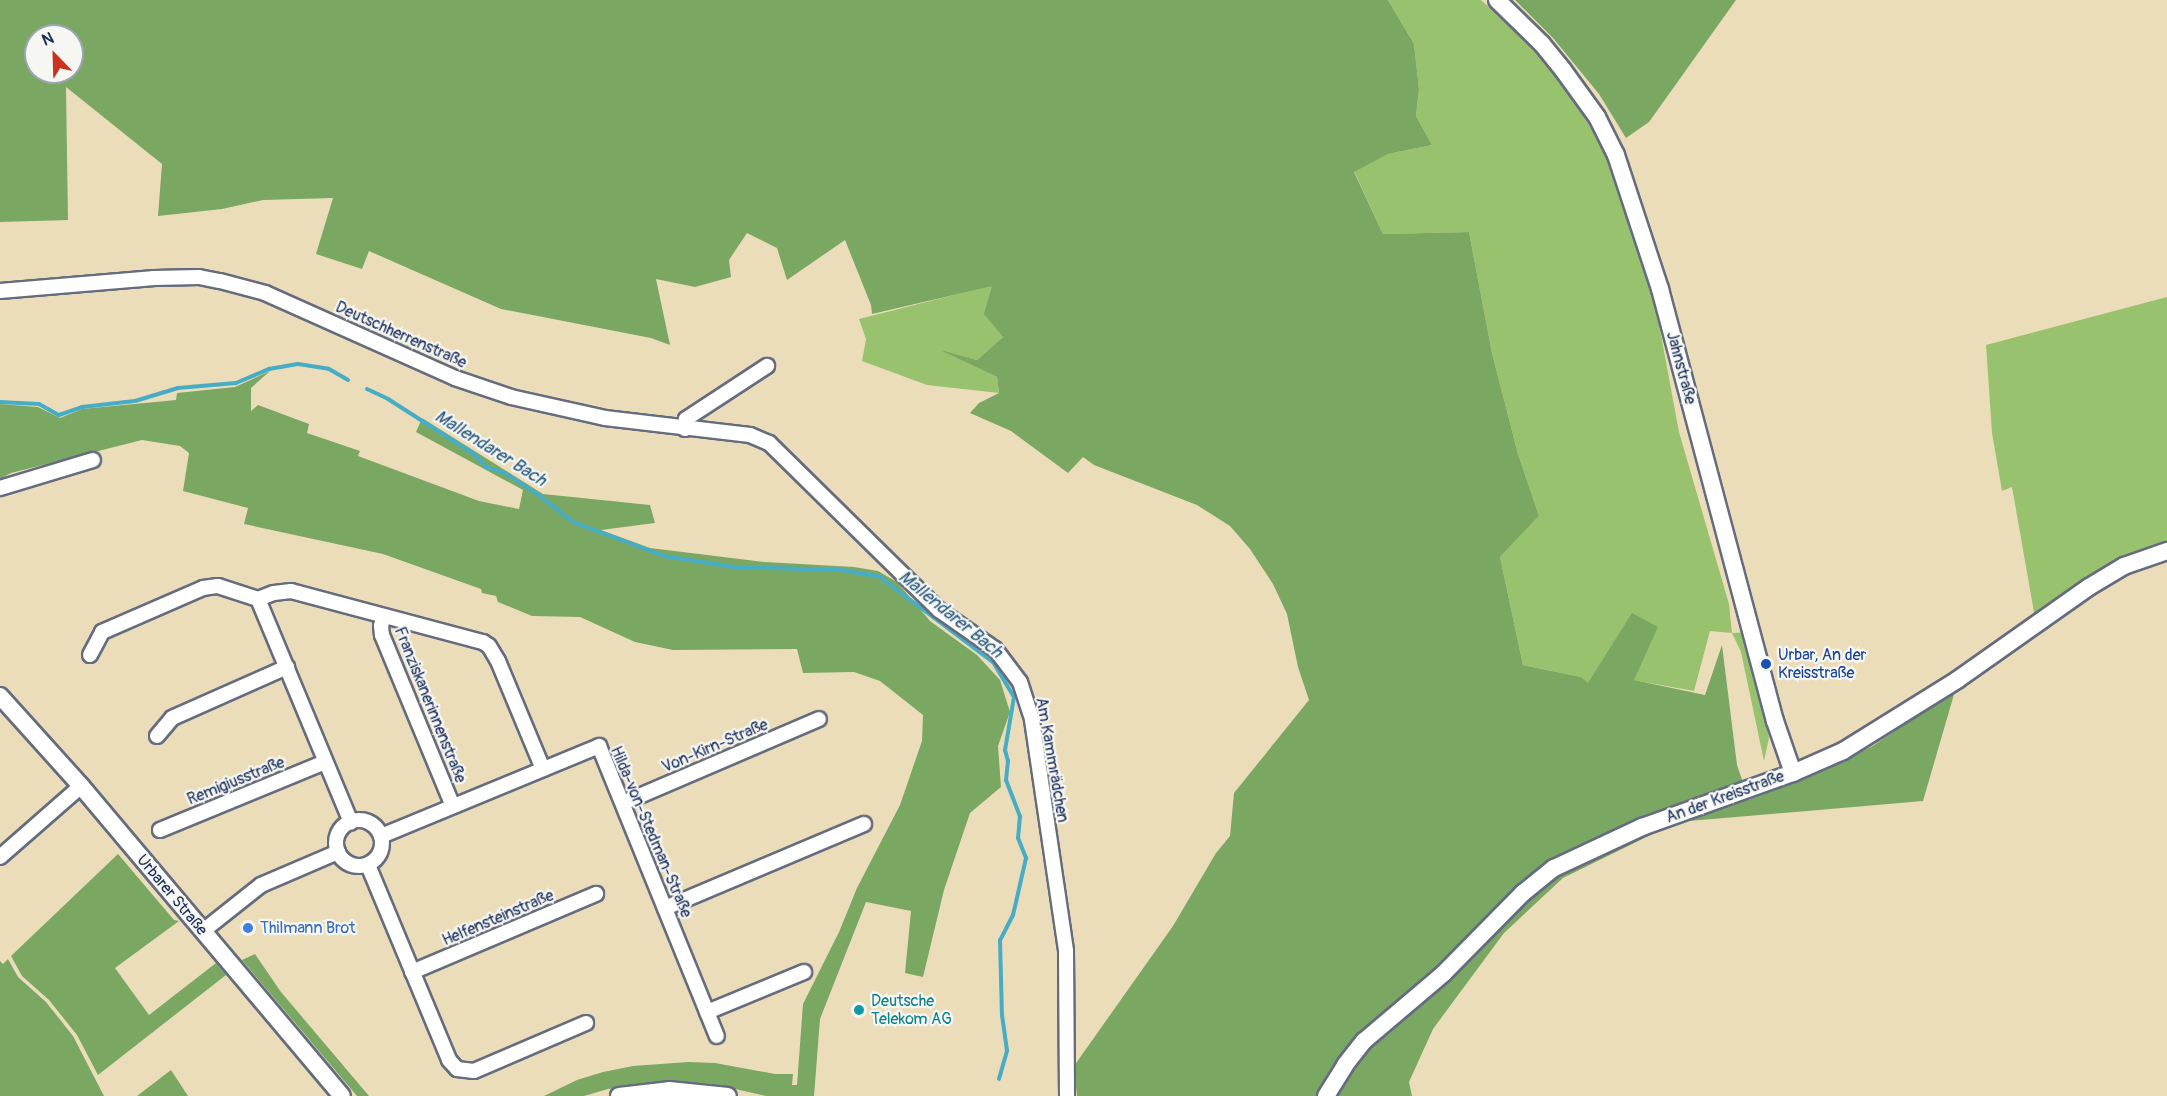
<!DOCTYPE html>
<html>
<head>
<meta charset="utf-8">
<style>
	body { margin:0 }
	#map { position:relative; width:2167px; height:1096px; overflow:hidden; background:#ecddba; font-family:Pangolin,sans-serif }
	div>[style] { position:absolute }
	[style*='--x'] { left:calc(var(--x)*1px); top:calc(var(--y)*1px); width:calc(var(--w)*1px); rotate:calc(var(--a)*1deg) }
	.green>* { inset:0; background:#99c26f }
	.forest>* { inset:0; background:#7aa862 }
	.stream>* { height:4px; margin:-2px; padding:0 2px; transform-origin:2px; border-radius:2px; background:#47acc6 }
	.roads { filter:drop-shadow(2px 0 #646c7e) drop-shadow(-2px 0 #646c7e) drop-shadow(0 2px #646c7e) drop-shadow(0 -2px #646c7e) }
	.minor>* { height:14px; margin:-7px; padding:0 7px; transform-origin:7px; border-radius:7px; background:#fff }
	.minor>.ring { margin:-7px; padding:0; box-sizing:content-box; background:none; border:14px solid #fff; border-radius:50% }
	.tertiary>* { height:16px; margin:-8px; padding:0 8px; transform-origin:8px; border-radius:8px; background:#fff }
	.dots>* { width:16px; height:16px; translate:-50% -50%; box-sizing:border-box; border:3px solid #f6f6f2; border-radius:50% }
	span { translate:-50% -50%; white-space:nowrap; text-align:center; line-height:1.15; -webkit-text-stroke:4.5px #f6f6f2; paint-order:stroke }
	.street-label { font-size:16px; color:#1b2f5e }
	.transit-label { font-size:16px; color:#164399 }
	.left { translate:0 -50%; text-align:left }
	.shop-label { font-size:16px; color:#366cbe }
	.culture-label { font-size:16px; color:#0d838f }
	.water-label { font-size:18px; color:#2a5b82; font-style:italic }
	.north { position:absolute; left:24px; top:24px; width:60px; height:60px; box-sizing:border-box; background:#f6f6f2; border:2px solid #9ea6b7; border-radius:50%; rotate:337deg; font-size:16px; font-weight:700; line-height:24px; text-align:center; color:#1b2f5e }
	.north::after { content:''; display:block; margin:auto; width:21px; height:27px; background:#c8321e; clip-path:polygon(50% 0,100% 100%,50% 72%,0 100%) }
</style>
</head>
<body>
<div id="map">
	<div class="green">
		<div style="clip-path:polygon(1388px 0,1481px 0,1525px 39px,1566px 88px,1606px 152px,1651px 281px,1679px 432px,1729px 604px,1732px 633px,1748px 632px,1762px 692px,1769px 738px,1764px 761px,1741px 652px,1732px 633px,1710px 631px,1694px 691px,1633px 680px,1587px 684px,1581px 677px,1523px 665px,1500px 557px,1539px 516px,1518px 454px,1492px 353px,1469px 232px,1383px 234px,1354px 171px,1388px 154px,1432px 145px,1416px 116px,1419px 89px,1414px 44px)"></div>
		<div style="clip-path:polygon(993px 285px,1003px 337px,977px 360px,945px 352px,997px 377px,999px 393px,927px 385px,862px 361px,866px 339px,859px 319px)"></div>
		<div style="clip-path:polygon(2167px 297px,2167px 546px,2035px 618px,2012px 487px,2002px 491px,1992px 433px,1986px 345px)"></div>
	</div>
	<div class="forest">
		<div style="clip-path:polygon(evenodd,0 0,1388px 0,1414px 44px,1419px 89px,1416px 116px,1432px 145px,1388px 154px,1354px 172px,1383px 234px,1469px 232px,1492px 353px,1518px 454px,1539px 516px,1500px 557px,1523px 665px,1581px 677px,1588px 683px,1632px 613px,1658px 627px,1634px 680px,1705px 695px,1722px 645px,1737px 765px,1749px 800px,1871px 747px,1955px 691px,1923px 801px,1677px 822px,1563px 878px,1504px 933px,1433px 1029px,1409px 1082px,1412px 1096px,1077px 1096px,1074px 1066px,1173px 926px,1216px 853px,1230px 836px,1234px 793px,1309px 700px,1298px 667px,1287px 614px,1273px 584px,1250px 549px,1230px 526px,1197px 505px,1094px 465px,1083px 457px,1068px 473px,1011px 431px,970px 413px,979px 403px,999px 393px,997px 377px,940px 350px,977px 360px,1003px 337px,984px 314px,992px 286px,872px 314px,871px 305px,845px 240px,787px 280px,777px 248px,747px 233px,729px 260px,731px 277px,695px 287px,656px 279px,670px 345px,651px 338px,501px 309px,369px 251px,362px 269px,316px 254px,333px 198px,263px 200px,222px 209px,158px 216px,162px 164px,66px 87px,68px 220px,0 222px,0 0,36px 36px,72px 36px,72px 72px,36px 72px,36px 36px)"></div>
		<div style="clip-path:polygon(1515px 0,1736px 0,1649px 122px,1626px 138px,1599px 94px,1553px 38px)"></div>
		<div style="clip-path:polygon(270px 371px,251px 388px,251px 411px,258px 405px,309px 424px,307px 433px,360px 451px,358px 456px,479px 501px,519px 509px,523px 490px,416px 432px,422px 418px,543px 494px,650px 505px,655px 523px,601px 530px,650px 548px,765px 562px,854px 567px,878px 571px,897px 582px,930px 621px,977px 655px,1000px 680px,1010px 712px,998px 746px,1001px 787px,970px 813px,944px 890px,923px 977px,905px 973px,911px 911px,866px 902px,820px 1019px,814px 1096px,766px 1096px,713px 1084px,663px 1083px,608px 1089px,584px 1096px,544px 1096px,577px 1080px,603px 1072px,633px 1066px,688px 1062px,715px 1063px,775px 1074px,793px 1074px,792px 1085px,797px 1085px,803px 1004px,839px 932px,857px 888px,900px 805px,922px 741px,923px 715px,880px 681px,854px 672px,803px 673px,797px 649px,673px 650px,635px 642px,580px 617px,532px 616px,498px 602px,496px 596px,482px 593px,481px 589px,383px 554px,244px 524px,248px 508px,183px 491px,189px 453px,180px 446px,142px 440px,11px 473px,0 479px,0 404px,38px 407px,60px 418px,82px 409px,176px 400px,177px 393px,235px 387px)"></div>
		<div style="clip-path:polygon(118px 854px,174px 920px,179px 921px,115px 968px,149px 1015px,216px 963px,226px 975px,98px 1075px,77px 1035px,49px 1000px,22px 976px,11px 956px)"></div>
		<div style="clip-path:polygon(255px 954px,281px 992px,369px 1096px,357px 1096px,242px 960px)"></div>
		<div style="clip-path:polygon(8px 959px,18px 977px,46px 1002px,73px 1036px,104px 1096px,0 1096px,0 961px,3px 964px)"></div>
		<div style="clip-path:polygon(171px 1070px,188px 1096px,137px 1096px)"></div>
	</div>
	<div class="stream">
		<div style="--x:367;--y:389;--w:23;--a:25"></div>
		<div style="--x:388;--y:399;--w:102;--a:32.6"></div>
		<div style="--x:474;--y:454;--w:18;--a:47"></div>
		<div style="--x:486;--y:467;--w:20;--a:18"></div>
		<div style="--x:505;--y:473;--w:42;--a:33.3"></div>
		<div style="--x:540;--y:496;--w:42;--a:38.2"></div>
		<div style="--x:573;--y:522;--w:97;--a:20.5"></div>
		<div style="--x:664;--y:556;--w:71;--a:8.9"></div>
		<div style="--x:734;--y:567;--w:108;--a:1.6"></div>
		<div style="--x:842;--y:570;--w:39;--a:10"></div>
		<div style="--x:880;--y:577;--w:141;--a:37"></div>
		<div style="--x:993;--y:662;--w:41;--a:59"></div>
		<div style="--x:1014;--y:697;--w:54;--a:99.6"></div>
		<div style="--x:1005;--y:750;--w:11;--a:75"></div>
		<div style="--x:1008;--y:761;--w:19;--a:96"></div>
		<div style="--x:1006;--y:780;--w:39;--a:69"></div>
		<div style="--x:1020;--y:816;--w:22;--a:95"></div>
		<div style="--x:1018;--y:838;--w:22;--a:68"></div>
		<div style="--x:1026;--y:858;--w:58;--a:102.8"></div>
		<div style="--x:1013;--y:915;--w:28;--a:117"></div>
		<div style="--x:1000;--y:940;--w:75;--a:88.5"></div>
		<div style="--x:1002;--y:1015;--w:36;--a:82"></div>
		<div style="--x:1007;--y:1051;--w:29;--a:106"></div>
		<div style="--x:0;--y:402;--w:39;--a:3"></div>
		<div style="--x:39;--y:404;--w:23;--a:29"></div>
		<div style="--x:59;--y:415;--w:24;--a:-19"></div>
		<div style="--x:82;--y:407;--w:53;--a:-6.5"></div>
		<div style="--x:135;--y:401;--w:45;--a:-16.8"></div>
		<div style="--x:178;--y:388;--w:58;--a:-4.9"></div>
		<div style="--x:236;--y:383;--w:36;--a:-23"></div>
		<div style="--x:269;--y:369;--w:29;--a:-10"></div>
		<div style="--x:298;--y:364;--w:31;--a:9"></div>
		<div style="--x:329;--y:369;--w:22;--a:30"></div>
	</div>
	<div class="roads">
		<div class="minor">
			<div style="--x:0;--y:291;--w:155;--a:-4.8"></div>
			<div style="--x:154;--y:278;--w:45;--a:-1.3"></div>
			<div style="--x:199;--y:277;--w:21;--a:11"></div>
			<div style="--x:220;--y:281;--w:47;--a:14.9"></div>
			<div style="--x:265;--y:293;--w:208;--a:24.1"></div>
			<div style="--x:455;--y:378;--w:59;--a:18.7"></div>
			<div style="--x:511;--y:397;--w:96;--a:12.6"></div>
			<div style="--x:605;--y:418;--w:146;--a:6.7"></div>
			<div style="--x:750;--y:435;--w:21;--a:23"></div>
			<div style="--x:769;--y:443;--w:238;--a:44.5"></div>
			<div style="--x:939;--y:610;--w:68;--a:34.9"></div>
			<div style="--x:995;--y:649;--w:41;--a:52.9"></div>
			<div style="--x:1020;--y:682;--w:40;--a:72"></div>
			<div style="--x:1032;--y:720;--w:233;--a:81.6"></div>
			<div style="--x:1066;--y:951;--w:145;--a:89.6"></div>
			<div style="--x:685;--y:429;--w:10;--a:-84"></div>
			<div style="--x:686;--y:419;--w:97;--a:-33.2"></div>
			<div style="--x:0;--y:488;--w:97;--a:-16.8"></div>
			<div style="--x:258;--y:599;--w:17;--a:-21"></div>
			<div style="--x:274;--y:593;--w:17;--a:-7"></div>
			<div style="--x:291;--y:591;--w:199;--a:14.9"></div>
			<div style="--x:483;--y:642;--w:7;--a:34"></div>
			<div style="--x:489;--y:646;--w:17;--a:59"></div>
			<div style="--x:498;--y:661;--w:117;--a:67.4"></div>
			<div style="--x:384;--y:616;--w:10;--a:107"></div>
			<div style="--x:381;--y:626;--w:9;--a:84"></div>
			<div style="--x:382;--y:635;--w:185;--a:67.5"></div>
			<div style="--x:90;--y:655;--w:26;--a:-62"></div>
			<div style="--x:102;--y:632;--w:110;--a:-23.5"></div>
			<div style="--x:203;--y:588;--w:15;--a:-8"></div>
			<div style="--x:218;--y:586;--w:42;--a:18"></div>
			<div style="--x:258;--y:599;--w:242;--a:67.4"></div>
			<div style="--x:157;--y:736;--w:23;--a:-50"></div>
			<div style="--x:172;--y:718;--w:126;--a:-23.9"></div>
			<div style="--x:623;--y:803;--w:213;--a:-23.2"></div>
			<div class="ring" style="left:336px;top:820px;width:32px;height:32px"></div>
			<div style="--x:160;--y:830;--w:178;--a:-22.4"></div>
			<div style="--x:381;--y:836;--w:236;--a:-22.4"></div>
			<div style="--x:599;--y:746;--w:313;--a:67.9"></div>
			<div style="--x:0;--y:857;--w:108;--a:-41.2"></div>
			<div style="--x:368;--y:865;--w:211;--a:67.4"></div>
			<div style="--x:449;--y:1060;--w:12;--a:48"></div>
			<div style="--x:457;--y:1069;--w:17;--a:7"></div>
			<div style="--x:474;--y:1071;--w:122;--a:-23.2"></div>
			<div style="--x:665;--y:908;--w:216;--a:-22.9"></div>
			<div style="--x:203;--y:931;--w:74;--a:-38.4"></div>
			<div style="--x:261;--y:885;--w:84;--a:-23.2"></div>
			<div style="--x:412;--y:972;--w:200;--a:-23"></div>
			<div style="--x:707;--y:1012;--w:105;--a:-22.4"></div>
		</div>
		<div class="tertiary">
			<div style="--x:1497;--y:0;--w:63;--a:44.4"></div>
			<div style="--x:1542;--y:44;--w:33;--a:51"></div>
			<div style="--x:1563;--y:70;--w:58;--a:54.1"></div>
			<div style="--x:1597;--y:117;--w:42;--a:63.4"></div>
			<div style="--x:1616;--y:155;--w:141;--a:71.8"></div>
			<div style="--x:1660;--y:289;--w:447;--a:75.1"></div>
			<div style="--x:1775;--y:721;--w:55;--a:70.9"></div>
			<div style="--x:0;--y:696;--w:121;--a:48"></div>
			<div style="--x:81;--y:786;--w:405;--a:49.9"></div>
			<div style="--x:619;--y:1096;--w:50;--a:-6.8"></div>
			<div style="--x:669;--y:1090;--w:59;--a:5.8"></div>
			<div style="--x:1326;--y:1096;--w:36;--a:-58"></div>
			<div style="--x:1345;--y:1065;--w:31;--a:-52"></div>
			<div style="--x:1364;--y:1041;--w:104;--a:-40.3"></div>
			<div style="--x:1443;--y:974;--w:114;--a:-45.4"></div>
			<div style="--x:1523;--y:893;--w:40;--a:-39"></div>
			<div style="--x:1554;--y:868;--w:97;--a:-25"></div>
			<div style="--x:1642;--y:827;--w:160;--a:-19.7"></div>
			<div style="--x:1793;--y:773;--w:55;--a:-23.7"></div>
			<div style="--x:1843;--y:751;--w:134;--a:-31.9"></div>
			<div style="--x:1957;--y:680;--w:161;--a:-35.2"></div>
			<div style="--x:2089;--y:587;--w:41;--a:-31"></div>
			<div style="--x:2124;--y:566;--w:46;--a:-19.2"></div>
		</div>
	</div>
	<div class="dots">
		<div style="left:1766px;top:664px;background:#1a4fb4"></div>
		<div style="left:248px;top:928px;background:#3f7fe0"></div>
		<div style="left:859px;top:1010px;background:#0f9aa8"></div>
	</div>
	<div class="street-label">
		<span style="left:401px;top:335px;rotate:24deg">Deutschherrenstraße</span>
		<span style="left:1681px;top:368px;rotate:75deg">Jahnstraße</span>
		<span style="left:430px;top:705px;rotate:68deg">Franziskanerinnenstraße</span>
		<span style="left:715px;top:746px;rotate:-23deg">Von-Kirn-Straße</span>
		<span style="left:1052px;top:760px;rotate:80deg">Am Kammrädchen</span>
		<span style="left:236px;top:781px;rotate:-22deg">Remigiusstraße</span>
		<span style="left:1725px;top:797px;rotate:-20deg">An der Kreisstraße</span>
		<span style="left:651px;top:832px;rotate:67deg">Hilda-von-Stedman-Straße</span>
		<span style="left:172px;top:895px;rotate:50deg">Urbarer Straße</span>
		<span style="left:498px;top:918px;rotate:-23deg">Helfensteinstraße</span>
	</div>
	<div class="transit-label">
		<span class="left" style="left:1778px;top:664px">Urbar, An der<br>Kreisstraße</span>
	</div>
	<div class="shop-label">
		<span class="left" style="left:260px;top:928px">Thilmann Brot</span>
	</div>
	<div class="culture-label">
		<span class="left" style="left:871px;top:1010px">Deutsche<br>Telekom AG</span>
	</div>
	<div class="water-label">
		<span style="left:490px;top:449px;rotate:32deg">Mallendarer Bach</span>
		<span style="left:950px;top:615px;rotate:39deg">Mallendarer Bach</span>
	</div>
	<div class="north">N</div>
</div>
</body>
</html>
